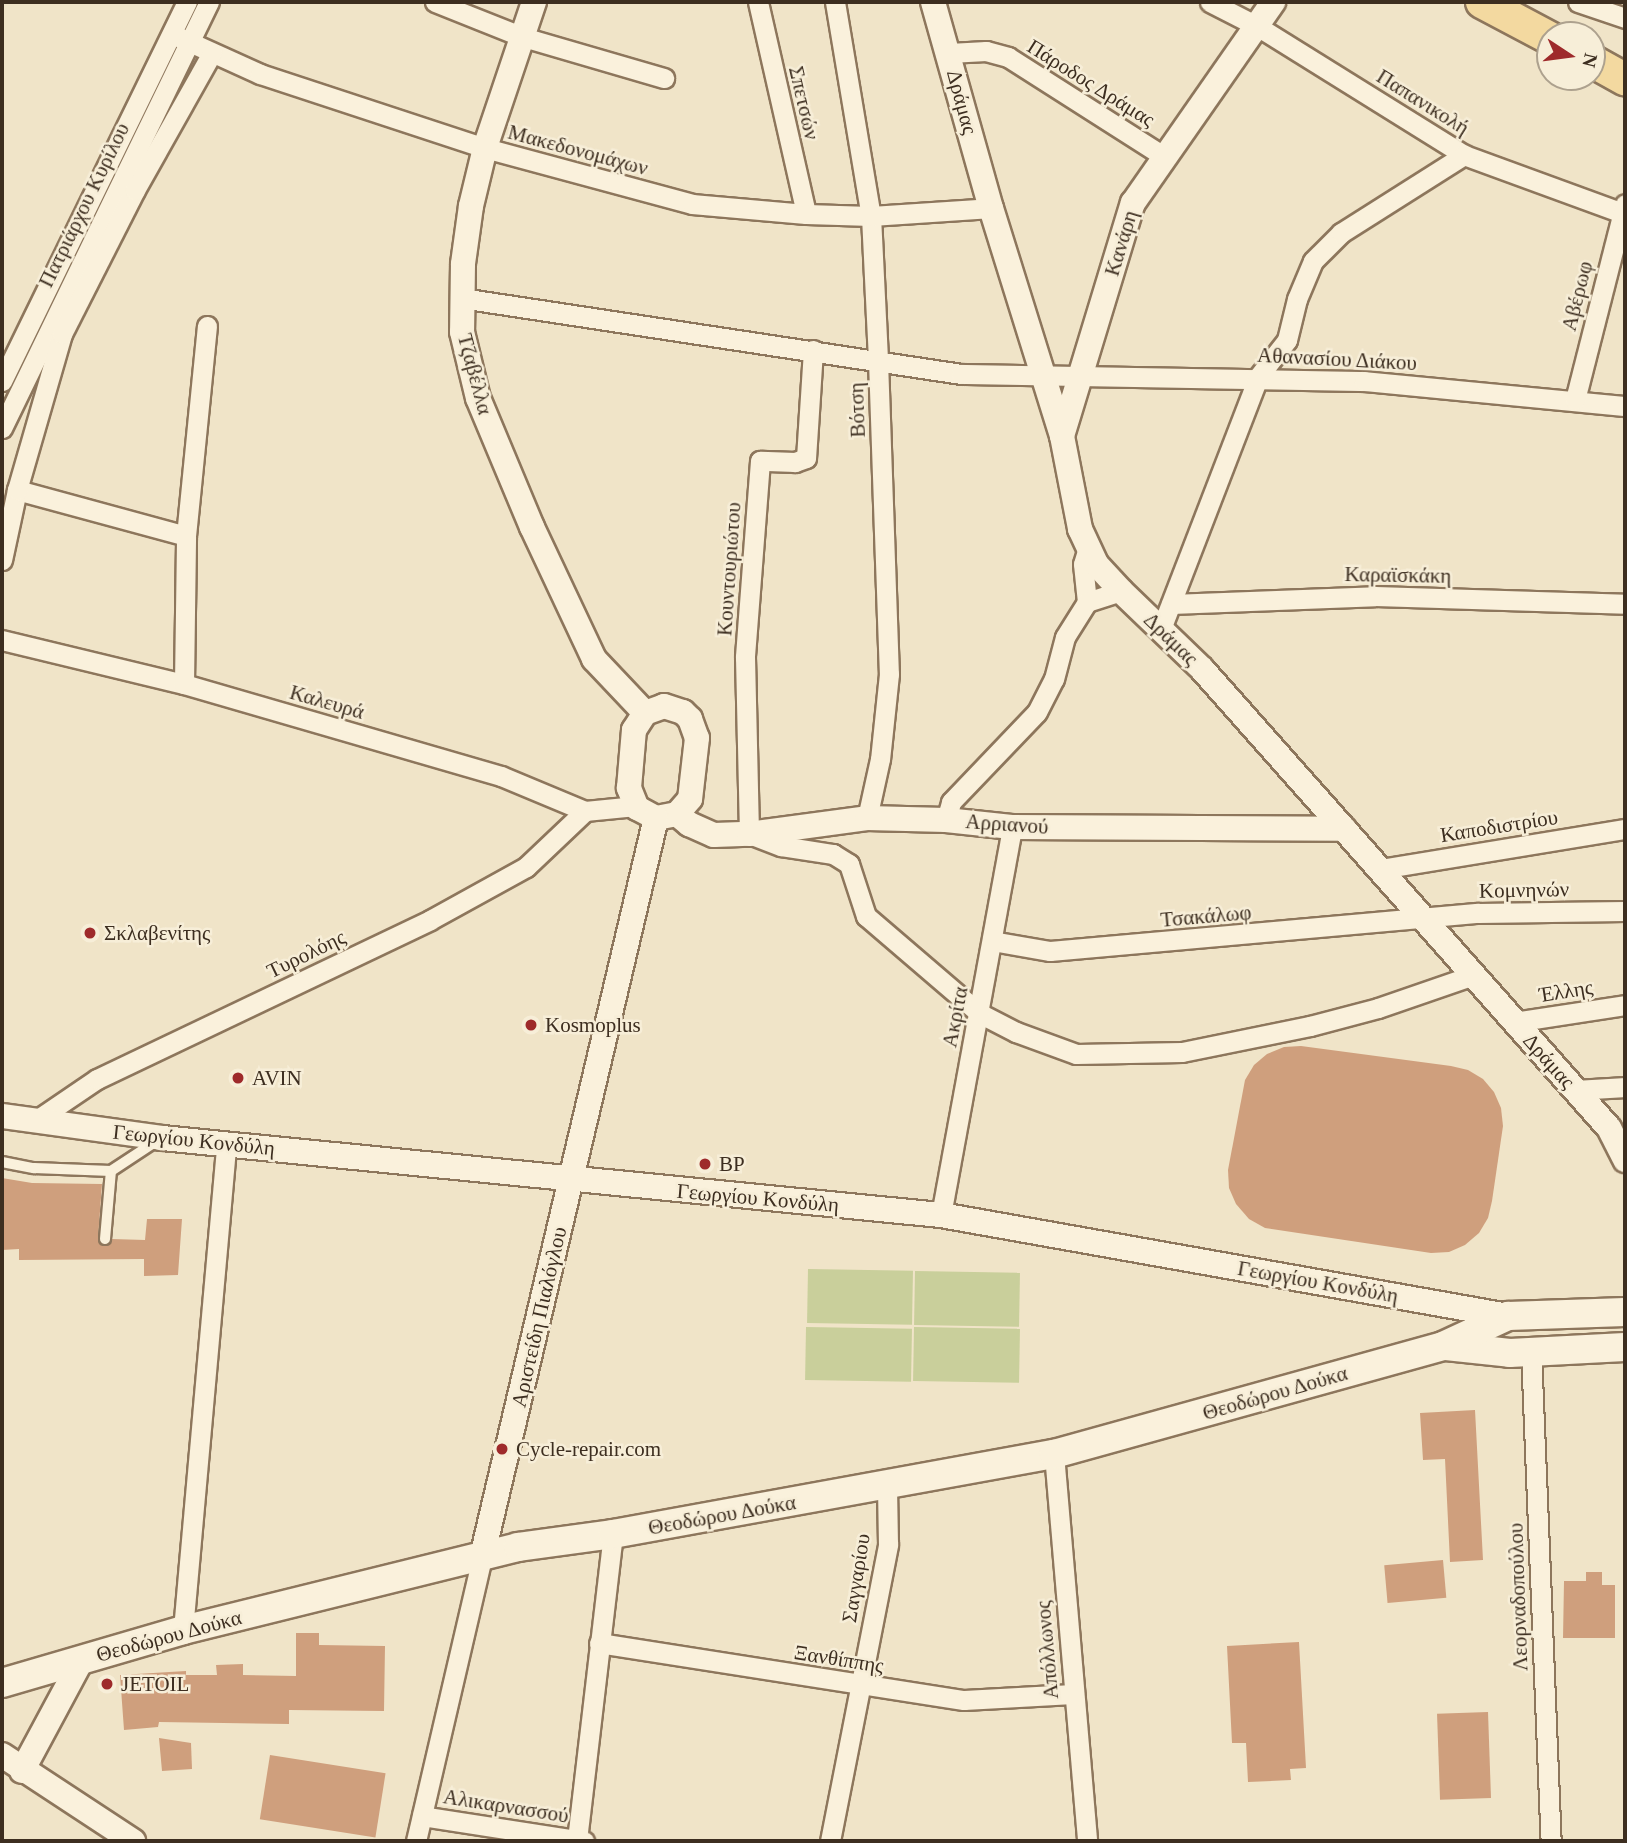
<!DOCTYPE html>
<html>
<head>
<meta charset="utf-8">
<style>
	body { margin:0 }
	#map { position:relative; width:1627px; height:1843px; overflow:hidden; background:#f0e4c8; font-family:Georgia,serif }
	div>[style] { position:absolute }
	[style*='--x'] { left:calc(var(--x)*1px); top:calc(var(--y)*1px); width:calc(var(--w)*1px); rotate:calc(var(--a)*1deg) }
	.green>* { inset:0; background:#c9cf9b; transform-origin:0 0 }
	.building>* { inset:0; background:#cf9f7d; transform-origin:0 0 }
	.roads { filter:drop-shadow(2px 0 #8d765c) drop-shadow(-2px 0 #8d765c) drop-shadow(0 2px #8d765c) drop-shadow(0 -2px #8d765c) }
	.service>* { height:10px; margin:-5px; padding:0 5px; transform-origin:5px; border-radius:5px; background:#faf1dc }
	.minor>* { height:19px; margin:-9.5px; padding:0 9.5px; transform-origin:9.5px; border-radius:9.5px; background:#faf1dc }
	.tertiary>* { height:24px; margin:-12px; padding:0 12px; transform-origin:12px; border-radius:12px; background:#faf1dc }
	.secondary>* { height:28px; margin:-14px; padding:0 14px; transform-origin:14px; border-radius:14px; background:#faf1dc }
	.primary>* { height:32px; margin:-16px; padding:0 16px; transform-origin:16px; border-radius:16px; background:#f3d9a0 }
	.dots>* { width:19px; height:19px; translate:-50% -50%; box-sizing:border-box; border:4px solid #f7eed8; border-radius:50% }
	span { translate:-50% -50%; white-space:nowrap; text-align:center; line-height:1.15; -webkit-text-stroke:5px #f7eed8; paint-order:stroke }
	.street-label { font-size:21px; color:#3d2e20 }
	.poi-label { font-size:21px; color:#3d2e20 }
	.left { translate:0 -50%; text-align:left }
	.frame { position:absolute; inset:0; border:4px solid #3d2e20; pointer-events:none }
	.north { position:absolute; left:1536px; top:21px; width:70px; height:70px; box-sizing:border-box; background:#f7eed8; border:2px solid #ada18e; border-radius:50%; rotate:103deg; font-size:19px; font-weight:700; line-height:28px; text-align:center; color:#3d2e20 }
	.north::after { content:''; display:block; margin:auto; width:24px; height:32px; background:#9e2a2b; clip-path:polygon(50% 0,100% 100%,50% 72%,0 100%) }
</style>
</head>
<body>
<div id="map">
	<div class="green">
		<div style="left:808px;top:1269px;width:105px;height:54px;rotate:1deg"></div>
		<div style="left:915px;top:1271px;width:105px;height:54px;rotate:1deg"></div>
		<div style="left:806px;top:1327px;width:106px;height:53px;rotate:1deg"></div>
		<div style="left:914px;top:1327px;width:106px;height:54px;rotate:1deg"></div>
	</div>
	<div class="building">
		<div style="clip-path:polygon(1301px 1046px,1451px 1066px,1468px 1070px,1483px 1079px,1494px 1092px,1501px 1108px,1503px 1126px,1492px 1201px,1488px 1218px,1479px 1233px,1465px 1245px,1449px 1252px,1431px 1253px,1265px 1228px,1249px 1219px,1236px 1204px,1229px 1188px,1228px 1170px,1245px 1080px,1254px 1065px,1267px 1054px,1284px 1047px)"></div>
		<div style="clip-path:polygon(2px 1178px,32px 1183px,102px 1184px,98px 1238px,104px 1246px,109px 1245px,112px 1239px,145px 1240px,147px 1219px,182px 1219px,178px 1275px,144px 1276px,144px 1259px,19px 1260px,19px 1249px,2px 1250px)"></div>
		<div style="clip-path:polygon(1475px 1410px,1483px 1560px,1450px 1562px,1445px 1459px,1423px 1460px,1420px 1413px)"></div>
		<div style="left:1443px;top:1560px;width:38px;height:59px;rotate:85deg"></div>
		<div style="clip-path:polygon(1586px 1572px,1602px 1572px,1602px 1585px,1615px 1585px,1615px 1638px,1563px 1638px,1564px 1581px,1586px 1581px)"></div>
		<div style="clip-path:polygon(296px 1633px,319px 1633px,319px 1645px,385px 1646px,384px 1711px,289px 1710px,289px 1724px,159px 1722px,158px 1727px,124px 1730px,120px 1675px,186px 1671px,186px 1675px,217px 1675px,216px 1665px,243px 1664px,243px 1675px,296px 1676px)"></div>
		<div style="clip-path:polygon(1299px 1642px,1306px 1768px,1290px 1769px,1291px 1780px,1248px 1782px,1246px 1743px,1232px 1743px,1227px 1646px)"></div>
		<div style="left:1488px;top:1712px;width:86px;height:51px;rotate:88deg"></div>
		<div style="clip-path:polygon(159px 1738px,191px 1743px,192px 1769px,162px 1771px)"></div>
		<div style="left:270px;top:1755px;width:117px;height:65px;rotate:9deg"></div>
	</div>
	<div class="roads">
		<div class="service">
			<div style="--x:2;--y:1162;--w:33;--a:11"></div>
			<div style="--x:34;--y:1168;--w:77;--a:2.2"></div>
			<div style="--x:111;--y:1171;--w:53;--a:-33.4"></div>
			<div style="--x:105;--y:1239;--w:68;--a:-85"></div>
		</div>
		<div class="minor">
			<div style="--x:435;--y:2;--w:95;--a:21.7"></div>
			<div style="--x:523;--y:37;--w:147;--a:16.2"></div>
			<div style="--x:758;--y:2;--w:217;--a:77.2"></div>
			<div style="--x:835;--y:2;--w:217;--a:80.5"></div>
			<div style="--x:871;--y:216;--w:145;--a:87.2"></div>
			<div style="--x:878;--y:361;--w:313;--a:88"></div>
			<div style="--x:889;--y:674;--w:85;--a:96"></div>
			<div style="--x:880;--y:759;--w:60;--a:102.4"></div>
			<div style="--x:1210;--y:2;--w:53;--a:27.1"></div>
			<div style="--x:1257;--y:26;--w:244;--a:31.9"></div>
			<div style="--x:1464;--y:155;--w:171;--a:20.1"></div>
			<div style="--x:1578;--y:2;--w:50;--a:18.8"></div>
			<div style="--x:172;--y:34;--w:97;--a:24.4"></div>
			<div style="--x:260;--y:74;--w:237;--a:18.2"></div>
			<div style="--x:485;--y:148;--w:214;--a:15.1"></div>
			<div style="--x:692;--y:204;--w:114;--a:5"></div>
			<div style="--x:806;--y:214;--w:65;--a:1.8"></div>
			<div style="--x:871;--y:216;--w:120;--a:-3.8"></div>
			<div style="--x:949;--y:53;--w:37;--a:-3"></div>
			<div style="--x:986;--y:51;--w:23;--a:15"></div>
			<div style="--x:1008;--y:57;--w:186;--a:32.5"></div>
			<div style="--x:461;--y:298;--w:506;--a:8.64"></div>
			<div style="--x:961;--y:374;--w:403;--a:1"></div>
			<div style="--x:1364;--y:381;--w:262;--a:5.5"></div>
			<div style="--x:813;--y:350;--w:108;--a:93.7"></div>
			<div style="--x:806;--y:458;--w:12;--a:160"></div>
			<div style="--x:795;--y:462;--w:35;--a:-178"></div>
			<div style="--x:760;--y:461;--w:197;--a:94.4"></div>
			<div style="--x:745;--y:657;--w:177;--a:88.7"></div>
			<div style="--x:749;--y:834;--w:34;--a:21"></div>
			<div style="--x:781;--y:846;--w:53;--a:8.7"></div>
			<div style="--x:833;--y:854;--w:19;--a:32"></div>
			<div style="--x:849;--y:864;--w:55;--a:71.9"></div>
			<div style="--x:866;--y:916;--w:149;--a:40.6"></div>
			<div style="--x:979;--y:1013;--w:42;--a:27.2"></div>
			<div style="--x:1016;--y:1032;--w:64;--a:20.1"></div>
			<div style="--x:1076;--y:1054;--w:106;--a:-1.1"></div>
			<div style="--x:1182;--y:1052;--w:131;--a:-11.5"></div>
			<div style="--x:1310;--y:1026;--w:70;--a:-14.8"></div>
			<div style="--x:1378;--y:1008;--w:102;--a:-19"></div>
			<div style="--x:2;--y:381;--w:422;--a:-64"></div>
			<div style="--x:1575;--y:400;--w:202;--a:-75.7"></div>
			<div style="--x:2;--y:428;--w:474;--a:-64.1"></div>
			<div style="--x:17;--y:490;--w:175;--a:15.2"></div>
			<div style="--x:2;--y:560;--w:72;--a:-77.9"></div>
			<div style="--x:17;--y:490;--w:162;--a:-73.9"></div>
			<div style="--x:62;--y:334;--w:161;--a:-63.1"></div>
			<div style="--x:135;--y:190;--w:157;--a:-60.7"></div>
			<div style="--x:1087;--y:602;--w:38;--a:-96"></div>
			<div style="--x:1083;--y:564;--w:17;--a:-73"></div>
			<div style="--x:1171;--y:604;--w:204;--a:-2.2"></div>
			<div style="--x:1375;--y:596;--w:250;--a:1.8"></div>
			<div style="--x:1161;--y:629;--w:270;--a:-68.9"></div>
			<div style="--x:1258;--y:377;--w:47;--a:-51.9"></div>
			<div style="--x:1287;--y:340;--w:42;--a:-76.3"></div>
			<div style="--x:1297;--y:299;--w:41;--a:-67.2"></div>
			<div style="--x:1313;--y:261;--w:40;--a:-45"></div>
			<div style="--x:1341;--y:233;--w:146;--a:-32.4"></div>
			<div style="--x:2;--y:640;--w:187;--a:13.6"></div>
			<div style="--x:184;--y:684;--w:330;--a:16.2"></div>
			<div style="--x:501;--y:776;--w:91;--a:22.6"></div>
			<div style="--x:585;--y:811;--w:51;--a:-5.6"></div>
			<div style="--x:184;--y:684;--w:148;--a:-89.2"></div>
			<div style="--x:186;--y:536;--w:211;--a:-84.3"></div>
			<div style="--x:946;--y:820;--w:19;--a:-74"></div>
			<div style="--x:951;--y:802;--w:124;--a:-46.3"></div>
			<div style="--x:1037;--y:712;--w:37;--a:-63"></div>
			<div style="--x:1054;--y:679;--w:43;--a:-75.3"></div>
			<div style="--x:1065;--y:637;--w:41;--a:-57.8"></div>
			<div style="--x:1087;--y:602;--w:36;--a:-18"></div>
			<div style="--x:1380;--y:869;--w:248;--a:-9.3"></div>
			<div style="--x:992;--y:941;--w:59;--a:9.8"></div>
			<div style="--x:1050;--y:951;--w:430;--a:-5.1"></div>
			<div style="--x:1478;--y:913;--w:147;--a:-0.8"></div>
			<div style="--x:1514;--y:1022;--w:112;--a:-8.7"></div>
			<div style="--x:1576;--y:1090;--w:49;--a:-3.5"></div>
			<div style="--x:35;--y:1121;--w:75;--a:-34.1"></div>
			<div style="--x:97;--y:1079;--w:369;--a:-25.5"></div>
			<div style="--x:430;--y:920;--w:110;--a:-28.9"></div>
			<div style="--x:526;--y:867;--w:81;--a:-43.5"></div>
			<div style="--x:941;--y:1215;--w:394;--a:-79.6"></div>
			<div style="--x:1531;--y:1351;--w:490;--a:87.7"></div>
			<div style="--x:1054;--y:1454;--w:388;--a:85.1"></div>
			<div style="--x:183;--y:1630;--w:488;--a:-84.9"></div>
			<div style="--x:599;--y:1643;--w:369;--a:8.9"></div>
			<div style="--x:964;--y:1700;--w:109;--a:-3.2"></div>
			<div style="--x:422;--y:1816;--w:164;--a:8.8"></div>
			<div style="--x:577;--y:1840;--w:308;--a:-83.3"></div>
			<div style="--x:416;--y:1841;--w:292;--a:-76.9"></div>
			<div style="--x:830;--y:1841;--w:303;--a:-78.9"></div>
			<div style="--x:888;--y:1544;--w:58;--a:-91"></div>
		</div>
		<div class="tertiary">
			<div style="--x:534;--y:2;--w:154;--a:108.6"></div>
			<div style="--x:485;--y:148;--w:60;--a:103.6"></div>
			<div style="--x:471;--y:206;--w:59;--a:97.9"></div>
			<div style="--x:463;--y:264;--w:68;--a:90.8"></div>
			<div style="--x:462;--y:332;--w:68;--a:76.4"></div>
			<div style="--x:478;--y:398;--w:140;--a:67.3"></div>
			<div style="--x:532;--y:527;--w:146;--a:64.8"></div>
			<div style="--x:594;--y:659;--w:74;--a:46.6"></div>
			<div style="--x:933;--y:2;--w:214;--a:74.3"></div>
			<div style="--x:991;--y:208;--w:239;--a:72.7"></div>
			<div style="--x:1062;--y:436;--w:95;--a:79"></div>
			<div style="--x:1080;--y:529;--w:40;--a:65"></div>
			<div style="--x:1097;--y:565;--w:35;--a:47"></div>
			<div style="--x:1121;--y:591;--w:112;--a:43.9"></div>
			<div style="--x:1202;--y:669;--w:613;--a:48.44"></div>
			<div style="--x:1609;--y:1128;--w:36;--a:63"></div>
			<div style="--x:1062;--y:436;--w:244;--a:-73.1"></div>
			<div style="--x:1133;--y:203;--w:245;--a:-55.1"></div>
			<div style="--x:664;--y:706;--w:20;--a:18"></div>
			<div style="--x:683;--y:712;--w:10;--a:45"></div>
			<div style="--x:690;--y:719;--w:20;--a:70"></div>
			<div style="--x:697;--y:738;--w:61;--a:96.5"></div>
			<div style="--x:690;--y:799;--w:20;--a:131"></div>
			<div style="--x:677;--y:814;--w:21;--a:169"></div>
			<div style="--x:656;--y:818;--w:21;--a:-152"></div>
			<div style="--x:637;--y:808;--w:22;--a:-112"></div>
			<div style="--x:629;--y:788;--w:58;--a:-85.1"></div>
			<div style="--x:634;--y:730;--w:20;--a:-57"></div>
			<div style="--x:645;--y:713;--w:20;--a:-20"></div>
			<div style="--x:677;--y:814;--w:16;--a:40"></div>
			<div style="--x:689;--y:824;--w:27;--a:24"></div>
			<div style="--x:714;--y:835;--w:35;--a:-2"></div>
			<div style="--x:749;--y:834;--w:119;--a:-7.7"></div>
			<div style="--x:867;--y:818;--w:79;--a:1.5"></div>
			<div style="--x:946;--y:820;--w:66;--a:6.1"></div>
			<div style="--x:1012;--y:827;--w:332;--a:0.3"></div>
			<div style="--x:2;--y:1116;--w:162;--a:7.8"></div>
			<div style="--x:162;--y:1138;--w:783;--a:5.65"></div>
			<div style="--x:941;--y:1215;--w:576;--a:10.1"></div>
			<div style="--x:482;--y:1557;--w:759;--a:-76.75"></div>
			<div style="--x:2;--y:1755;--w:157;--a:33.3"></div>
			<div style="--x:22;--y:1771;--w:127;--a:-61.8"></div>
		</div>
		<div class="secondary">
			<div style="--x:1446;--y:1346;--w:64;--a:6.2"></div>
			<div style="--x:1510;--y:1353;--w:115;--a:-3"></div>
			<div style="--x:2;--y:1683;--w:189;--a:-16.3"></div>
			<div style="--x:183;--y:1630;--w:345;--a:-13.9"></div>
			<div style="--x:518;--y:1547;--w:96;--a:-7.8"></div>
			<div style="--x:613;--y:1534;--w:448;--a:-10.3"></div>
			<div style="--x:1054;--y:1454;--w:404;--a:-15.5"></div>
			<div style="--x:1443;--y:1346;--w:72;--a:-24.8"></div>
			<div style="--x:1508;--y:1316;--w:117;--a:-2"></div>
		</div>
		<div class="primary">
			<div style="--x:1482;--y:2;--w:77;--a:27.9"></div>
			<div style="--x:1592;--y:61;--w:38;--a:29"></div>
		</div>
	</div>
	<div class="dots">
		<div style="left:90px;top:933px;background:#9e2a2b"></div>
		<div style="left:531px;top:1025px;background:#9e2a2b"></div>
		<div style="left:238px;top:1078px;background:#9e2a2b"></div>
		<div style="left:705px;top:1164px;background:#9e2a2b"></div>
		<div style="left:502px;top:1449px;background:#9e2a2b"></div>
		<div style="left:107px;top:1684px;background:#9e2a2b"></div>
	</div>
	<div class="street-label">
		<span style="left:1091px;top:83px;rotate:32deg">Πάροδος Δράμας</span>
		<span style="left:962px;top:102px;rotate:75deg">Δράμας</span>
		<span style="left:1423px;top:102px;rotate:32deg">Παπανικολή</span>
		<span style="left:804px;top:103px;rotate:77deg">Σπετσών</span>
		<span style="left:578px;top:150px;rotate:15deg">Μακεδονομάχων</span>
		<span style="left:84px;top:205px;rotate:-64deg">Πατριάρχου Κυρίλου</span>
		<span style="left:1121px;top:243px;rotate:-73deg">Κανάρη</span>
		<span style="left:1577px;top:296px;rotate:-76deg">Αβέρωφ</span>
		<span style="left:1337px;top:359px;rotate:3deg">Αθανασίου Διάκου</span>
		<span style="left:475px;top:374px;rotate:75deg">Τζαβέλλα</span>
		<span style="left:857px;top:410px;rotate:-92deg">Βότση</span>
		<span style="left:729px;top:569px;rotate:-86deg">Κουντουριώτου</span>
		<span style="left:1398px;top:575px;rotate:1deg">Καραϊσκάκη</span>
		<span style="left:1171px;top:639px;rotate:44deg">Δράμας</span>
		<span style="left:327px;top:702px;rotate:16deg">Καλευρά</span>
		<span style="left:1007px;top:824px;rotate:4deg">Αρριανού</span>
		<span style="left:1499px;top:826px;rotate:-9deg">Καποδιστρίου</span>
		<span style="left:1524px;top:890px;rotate:-1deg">Κομνηνών</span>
		<span style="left:1206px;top:916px;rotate:-5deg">Τσακάλωφ</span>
		<span style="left:306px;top:954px;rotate:-26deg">Τυρολόης</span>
		<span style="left:1566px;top:991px;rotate:-9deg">Έλλης</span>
		<span style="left:955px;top:1017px;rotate:-79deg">Ακρίτα</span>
		<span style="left:1549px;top:1061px;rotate:48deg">Δράμας</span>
		<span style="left:194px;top:1140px;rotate:6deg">Γεωργίου Κονδύλη</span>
		<span style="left:758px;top:1198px;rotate:5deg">Γεωργίου Κονδύλη</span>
		<span style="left:1318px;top:1282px;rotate:10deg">Γεωργίου Κονδύλη</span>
		<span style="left:539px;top:1317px;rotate:-77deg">Αριστείδη Πιαλόγλου</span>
		<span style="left:1275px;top:1393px;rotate:-16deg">Θεοδώρου Δούκα</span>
		<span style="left:722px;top:1515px;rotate:-10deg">Θεοδώρου Δούκα</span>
		<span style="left:856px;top:1578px;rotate:-81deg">Σαγγαρίου</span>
		<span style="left:1518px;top:1597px;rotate:-92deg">Λεορναδοπούλου</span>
		<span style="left:169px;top:1636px;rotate:-15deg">Θεοδώρου Δούκα</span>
		<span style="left:1047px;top:1650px;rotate:-95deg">Απόλλωνος</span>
		<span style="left:839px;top:1659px;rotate:9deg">Ξανθίππης</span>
		<span style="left:506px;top:1806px;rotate:9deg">Αλικαρνασσού</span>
	</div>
	<div class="poi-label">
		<span class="left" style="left:104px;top:933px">Σκλαβενίτης</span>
		<span class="left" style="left:545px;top:1025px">Kosmoplus</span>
		<span class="left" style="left:252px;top:1078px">AVIN</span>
		<span class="left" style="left:719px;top:1164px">BP</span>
		<span class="left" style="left:516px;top:1449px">Cycle-repair.com</span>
		<span class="left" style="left:121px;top:1684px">JETOIL</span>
	</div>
	<div class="frame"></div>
	<div class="north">N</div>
</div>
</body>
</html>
